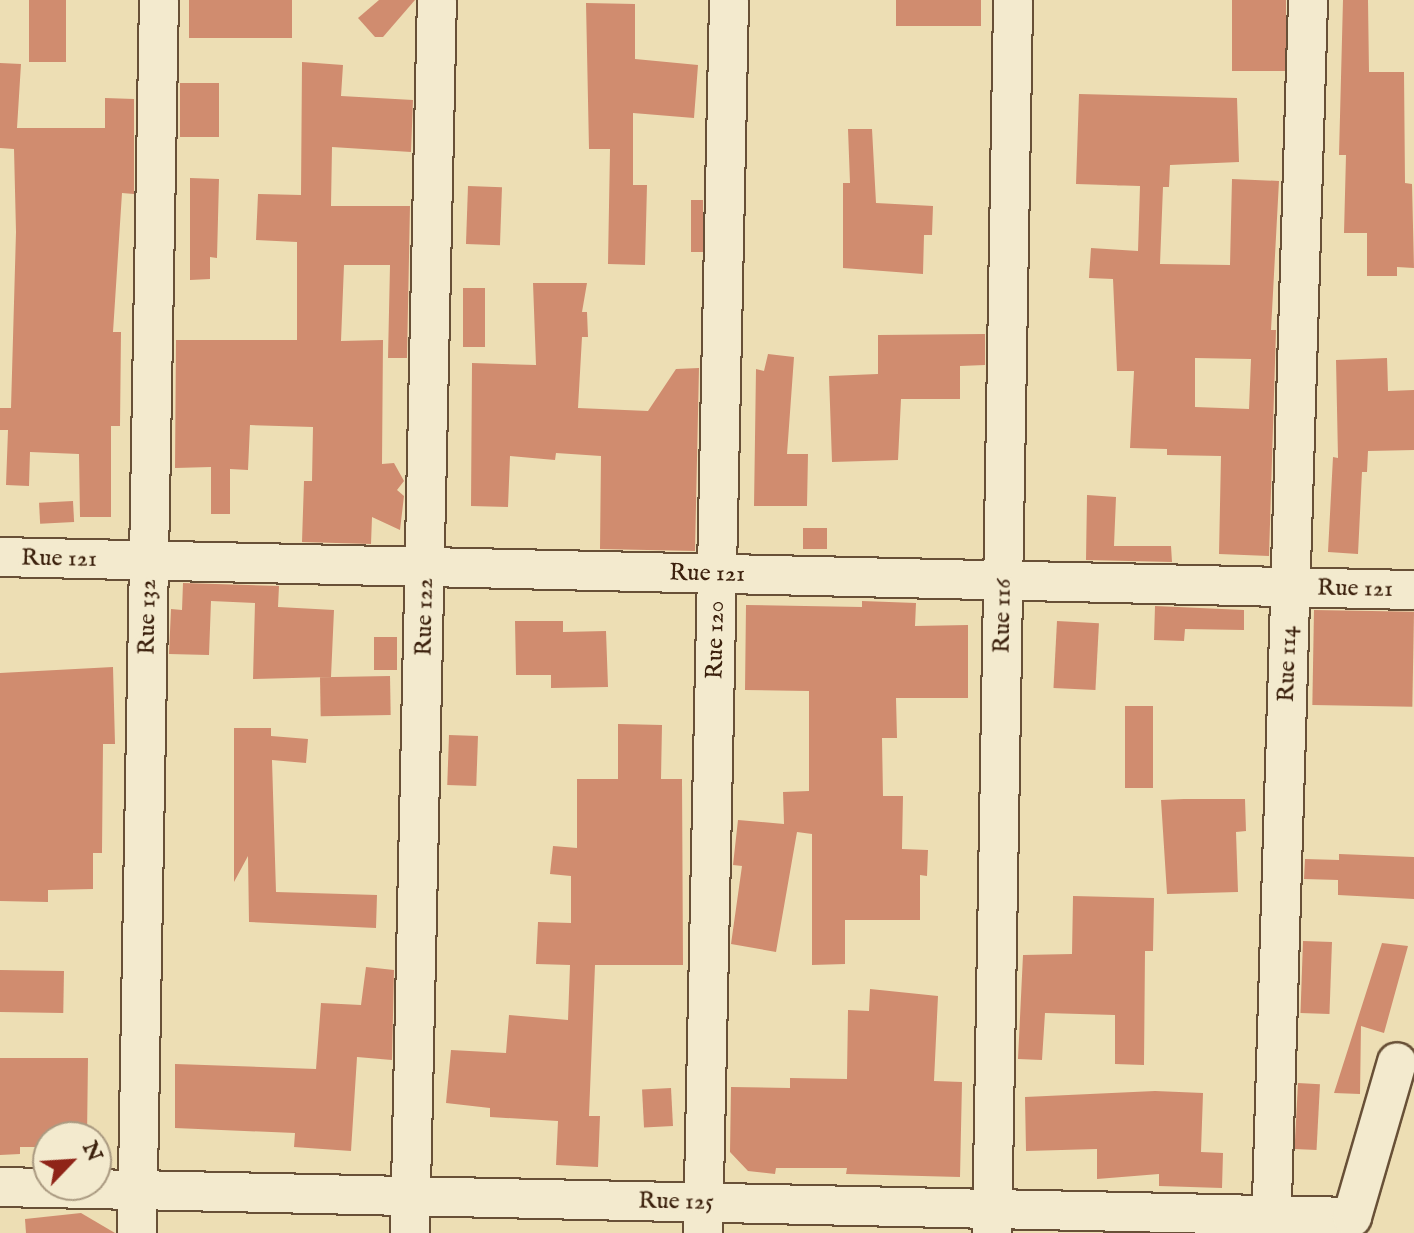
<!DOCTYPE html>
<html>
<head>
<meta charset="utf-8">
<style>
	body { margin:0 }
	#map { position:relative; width:1414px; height:1233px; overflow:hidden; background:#eddeb4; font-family:"IM FELL English",serif }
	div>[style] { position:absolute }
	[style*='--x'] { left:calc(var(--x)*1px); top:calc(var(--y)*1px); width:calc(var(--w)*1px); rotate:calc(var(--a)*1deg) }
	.building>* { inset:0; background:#d08c6f; transform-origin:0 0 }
	.roads { filter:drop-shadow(2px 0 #685037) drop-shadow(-2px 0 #685037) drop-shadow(0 2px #685037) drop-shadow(0 -2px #685037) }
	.minor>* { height:38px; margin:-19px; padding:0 19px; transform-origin:19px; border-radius:19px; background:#f3eace }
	span { translate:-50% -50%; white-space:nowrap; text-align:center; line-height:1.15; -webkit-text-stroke:6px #f3eace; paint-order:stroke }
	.street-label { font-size:24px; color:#3c210d }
	.north { position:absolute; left:32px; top:1121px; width:80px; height:80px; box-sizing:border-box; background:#f3eace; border:2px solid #aa9a81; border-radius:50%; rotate:65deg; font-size:22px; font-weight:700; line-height:32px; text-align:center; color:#3c210d }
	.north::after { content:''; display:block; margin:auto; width:28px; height:36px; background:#8f2418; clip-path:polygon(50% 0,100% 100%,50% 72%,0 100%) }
</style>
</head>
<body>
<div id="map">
	<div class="building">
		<div style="left:29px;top:0;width:37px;height:62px"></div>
		<div style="left:189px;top:0;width:103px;height:38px"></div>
		<div style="clip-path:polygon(379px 0,415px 0,383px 37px,375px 37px,358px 18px)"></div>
		<div style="left:896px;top:0;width:85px;height:26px"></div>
		<div style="left:1232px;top:0;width:54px;height:71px"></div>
		<div style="clip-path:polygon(1343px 0,1368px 0,1369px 72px,1404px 72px,1405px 183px,1412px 184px,1414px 268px,1397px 267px,1397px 276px,1367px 276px,1367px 233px,1344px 233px,1346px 155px,1339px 155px)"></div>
		<div style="clip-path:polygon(586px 3px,635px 4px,635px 59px,698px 65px,694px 118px,633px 113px,633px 185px,647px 185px,645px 265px,608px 264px,610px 149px,589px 149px)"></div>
		<div style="clip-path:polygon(302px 62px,343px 65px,341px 96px,413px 100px,411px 152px,332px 147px,331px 206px,410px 206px,407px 358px,388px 358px,390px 265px,344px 265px,341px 341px,383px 340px,382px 464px,394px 463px,404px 481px,397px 490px,404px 496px,400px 530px,372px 517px,371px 544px,302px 542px,304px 481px,312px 481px,313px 427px,250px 425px,248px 470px,230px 469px,230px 514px,211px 514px,211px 467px,175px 468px,176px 340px,297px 340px,297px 242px,256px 240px,258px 194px,301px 195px)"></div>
		<div style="clip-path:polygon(0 63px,21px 64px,17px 128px,105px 128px,105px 98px,134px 99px,134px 194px,122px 193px,113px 332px,121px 332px,120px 426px,111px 426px,111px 517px,80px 517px,79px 454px,30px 452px,29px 486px,6px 485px,8px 430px,0 430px,0 408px,11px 408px,16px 232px,14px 149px,0 148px)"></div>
		<div style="left:180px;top:83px;width:39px;height:54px"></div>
		<div style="clip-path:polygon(evenodd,1079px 94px,1237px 98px,1239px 162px,1170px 165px,1169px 187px,1163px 187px,1160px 264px,1230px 265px,1232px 179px,1279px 181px,1271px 330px,1276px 330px,1269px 556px,1219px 554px,1221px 456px,1167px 455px,1167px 449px,1130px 448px,1134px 371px,1117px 371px,1113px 279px,1089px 278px,1091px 248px,1138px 251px,1140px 186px,1076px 184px,1079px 94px,1195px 358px,1251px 359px,1249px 409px,1195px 407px,1195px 358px)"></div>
		<div style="clip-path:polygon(848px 129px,872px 129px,876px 203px,933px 206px,932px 235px,924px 235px,923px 274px,843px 268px,843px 183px,850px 183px)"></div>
		<div style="clip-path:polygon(190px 178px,219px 179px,217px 258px,210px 257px,210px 279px,190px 280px)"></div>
		<div style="left:468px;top:186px;width:34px;height:58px;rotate:2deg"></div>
		<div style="left:691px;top:200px;width:12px;height:52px"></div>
		<div style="clip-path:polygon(533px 283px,587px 283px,582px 312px,587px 312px,588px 337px,582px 337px,578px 408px,648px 411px,676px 369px,699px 368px,695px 551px,600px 549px,601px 456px,556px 453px,555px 460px,510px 456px,508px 507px,471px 506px,472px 363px,536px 365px)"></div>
		<div style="left:463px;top:288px;width:22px;height:59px"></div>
		<div style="clip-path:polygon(985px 334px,985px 365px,960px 366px,960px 399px,901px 399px,898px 460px,832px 462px,829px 376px,878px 374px,878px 335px)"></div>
		<div style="clip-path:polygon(768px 354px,794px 357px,787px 454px,808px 454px,807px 506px,754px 506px,756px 369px,764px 371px)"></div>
		<div style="clip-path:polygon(1387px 358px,1388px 391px,1414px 390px,1414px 450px,1368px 451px,1367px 472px,1362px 472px,1358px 554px,1328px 552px,1333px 457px,1338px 458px,1336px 360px)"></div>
		<div style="clip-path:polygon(1087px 495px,1116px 497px,1114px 546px,1171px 546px,1172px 562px,1086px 560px)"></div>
		<div style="left:73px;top:501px;width:21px;height:34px;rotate:87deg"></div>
		<div style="left:803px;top:528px;width:24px;height:21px"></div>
		<div style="clip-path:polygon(183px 583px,279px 586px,278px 607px,334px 610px,331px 677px,253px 679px,255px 603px,211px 601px,209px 655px,169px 654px,171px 609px,182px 610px)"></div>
		<div style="clip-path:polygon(862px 601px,916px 603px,915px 626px,968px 625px,968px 698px,896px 698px,897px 738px,882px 738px,883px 796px,903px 796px,902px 849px,928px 850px,927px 876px,920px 875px,920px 920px,845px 920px,845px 964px,812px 965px,812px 834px,797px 832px,776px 952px,731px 944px,742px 866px,733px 865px,738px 820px,784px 824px,783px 792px,809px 791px,809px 691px,745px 690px,746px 605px,862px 607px)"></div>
		<div style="clip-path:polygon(1155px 606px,1244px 610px,1244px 630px,1185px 629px,1184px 641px,1154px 640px)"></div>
		<div style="left:1314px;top:610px;width:100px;height:95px;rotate:1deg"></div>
		<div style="clip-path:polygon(515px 621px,563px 621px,563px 632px,606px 631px,608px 687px,551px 688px,551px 675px,516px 675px)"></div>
		<div style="left:1057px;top:621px;width:42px;height:67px;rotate:3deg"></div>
		<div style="left:374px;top:637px;width:23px;height:33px"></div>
		<div style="clip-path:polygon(113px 667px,115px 744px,103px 744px,102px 853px,93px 853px,93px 889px,48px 890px,48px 902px,0 901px,0 673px)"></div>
		<div style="left:390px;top:676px;width:39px;height:70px;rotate:89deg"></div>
		<div style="left:1125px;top:706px;width:28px;height:82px"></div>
		<div style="clip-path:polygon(618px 724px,662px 725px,661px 779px,682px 779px,683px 965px,595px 965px,589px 1116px,600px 1116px,598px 1167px,556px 1165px,558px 1121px,490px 1117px,490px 1108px,446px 1103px,451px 1050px,506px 1053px,509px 1015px,568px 1020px,570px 965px,536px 964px,538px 922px,571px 923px,571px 876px,550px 874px,553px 846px,577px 848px,577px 779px,618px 779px)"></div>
		<div style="clip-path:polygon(234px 728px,271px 728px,271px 736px,308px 739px,306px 763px,272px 760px,276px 892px,377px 895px,376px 928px,249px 922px,248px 856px,234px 882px)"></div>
		<div style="left:449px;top:735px;width:29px;height:50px;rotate:2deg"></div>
		<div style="clip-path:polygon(1184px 799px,1245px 799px,1246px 831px,1236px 832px,1238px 892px,1167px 894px,1161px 800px)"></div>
		<div style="clip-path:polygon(1339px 854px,1414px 857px,1414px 899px,1338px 895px,1338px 880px,1304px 879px,1305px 859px,1339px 860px)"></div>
		<div style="clip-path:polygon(1073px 896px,1154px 898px,1153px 951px,1145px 951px,1144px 1065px,1115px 1064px,1115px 1015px,1045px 1013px,1042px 1060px,1018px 1059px,1023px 955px,1072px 954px)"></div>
		<div style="left:1303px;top:941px;width:29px;height:72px;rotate:2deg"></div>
		<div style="clip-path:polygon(1382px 943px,1408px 946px,1384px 1033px,1361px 1026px,1360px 1094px,1334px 1093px)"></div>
		<div style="clip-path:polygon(366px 967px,394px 970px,392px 1060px,357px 1057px,351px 1151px,294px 1147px,295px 1133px,175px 1128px,175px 1064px,316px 1069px,321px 1003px,361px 1005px)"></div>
		<div style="left:0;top:970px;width:64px;height:42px;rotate:1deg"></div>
		<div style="clip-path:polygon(870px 989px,938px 996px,934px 1081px,962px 1082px,960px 1177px,846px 1174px,847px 1168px,776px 1168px,775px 1174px,748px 1171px,730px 1152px,731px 1087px,790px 1088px,790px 1078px,847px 1079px,848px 1010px,869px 1011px)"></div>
		<div style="clip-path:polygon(0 1058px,88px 1058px,87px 1137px,48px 1137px,48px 1147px,20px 1147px,20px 1154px,0 1155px)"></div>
		<div style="left:1298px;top:1083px;width:22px;height:66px;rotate:3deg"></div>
		<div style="left:671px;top:1088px;width:38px;height:29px;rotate:87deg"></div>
		<div style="clip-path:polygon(1155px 1091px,1203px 1093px,1201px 1152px,1223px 1153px,1222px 1188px,1159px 1186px,1159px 1174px,1097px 1179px,1097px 1149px,1026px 1151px,1025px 1097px)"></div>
		<div style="clip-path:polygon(81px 1213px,115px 1233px,26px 1233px,25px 1219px)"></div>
	</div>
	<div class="roads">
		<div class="minor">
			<div style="--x:0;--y:557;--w:1414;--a:1.34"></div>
			<div style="--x:0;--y:1187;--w:1352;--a:1.27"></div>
			<div style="--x:1352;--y:1217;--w:161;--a:-73.8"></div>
			<div style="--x:137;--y:1233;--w:1233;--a:-88.98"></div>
			<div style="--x:410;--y:1233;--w:1233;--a:-88.75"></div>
			<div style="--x:703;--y:1233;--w:1233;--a:-88.79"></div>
			<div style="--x:992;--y:1233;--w:1233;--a:-89.02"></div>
			<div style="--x:1271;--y:1233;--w:1234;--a:-88.28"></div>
		</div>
	</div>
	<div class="street-label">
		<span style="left:59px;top:559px;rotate:1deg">Rue 121</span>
		<span style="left:707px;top:574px;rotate:1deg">Rue 121</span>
		<span style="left:1355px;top:589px;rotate:1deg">Rue 121</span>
		<span style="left:1003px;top:616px;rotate:-89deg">Rue 116</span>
		<span style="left:148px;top:617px;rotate:-89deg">Rue 132</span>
		<span style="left:425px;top:617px;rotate:-89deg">Rue 122</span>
		<span style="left:716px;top:640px;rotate:-89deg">Rue 120</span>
		<span style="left:1288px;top:664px;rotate:-88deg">Rue 114</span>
		<span style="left:676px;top:1202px;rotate:1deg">Rue 125</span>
	</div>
	<div class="north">N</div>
</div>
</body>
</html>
